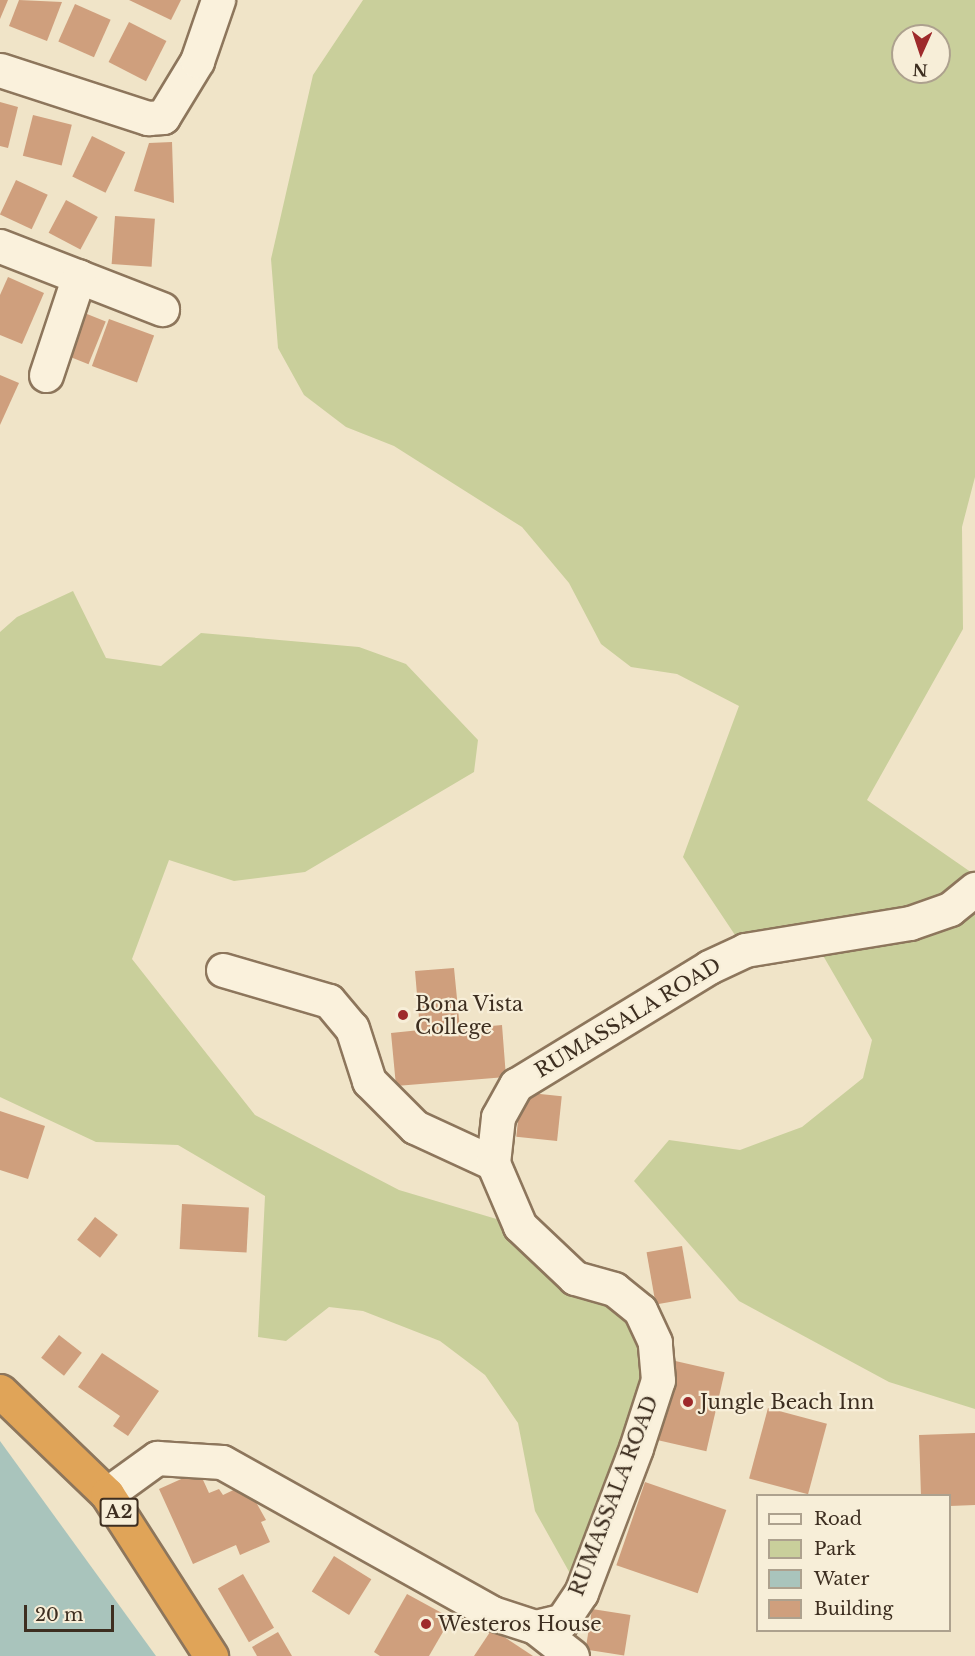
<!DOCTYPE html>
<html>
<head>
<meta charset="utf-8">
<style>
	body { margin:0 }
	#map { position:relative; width:975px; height:1656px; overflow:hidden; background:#f0e4c8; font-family:"Libre Baskerville",serif }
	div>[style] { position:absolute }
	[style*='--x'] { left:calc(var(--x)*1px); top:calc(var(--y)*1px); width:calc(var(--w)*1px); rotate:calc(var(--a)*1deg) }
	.green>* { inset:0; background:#c9cf9b }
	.water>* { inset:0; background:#a9c4bc }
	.building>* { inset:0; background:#cf9f7d; transform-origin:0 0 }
	.roads { filter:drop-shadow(2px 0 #8d765c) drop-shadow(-2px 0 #8d765c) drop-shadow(0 2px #8d765c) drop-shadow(0 -2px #8d765c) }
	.minor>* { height:33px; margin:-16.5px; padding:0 16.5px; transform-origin:16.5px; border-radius:16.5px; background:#faf1dc }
	.highway>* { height:33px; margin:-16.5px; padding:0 16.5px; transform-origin:16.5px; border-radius:16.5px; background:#e0a458 }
	.dots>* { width:16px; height:16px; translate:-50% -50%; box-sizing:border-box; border:3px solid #f7eed8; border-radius:50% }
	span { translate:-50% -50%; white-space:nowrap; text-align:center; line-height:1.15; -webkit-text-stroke:4.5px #f7eed8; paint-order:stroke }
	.shield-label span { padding:2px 4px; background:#f7eed8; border:2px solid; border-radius:4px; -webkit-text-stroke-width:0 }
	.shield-label { font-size:18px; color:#3d2e20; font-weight:700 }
	.poi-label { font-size:20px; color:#3d2e20 }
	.left { translate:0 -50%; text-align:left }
	.street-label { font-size:20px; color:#3d2e20 }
	.legend { position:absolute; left:756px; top:1494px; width:195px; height:138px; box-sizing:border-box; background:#f7eed8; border:2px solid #ada18e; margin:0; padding:8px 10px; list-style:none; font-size:18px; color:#3d2e20 }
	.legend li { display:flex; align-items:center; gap:12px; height:30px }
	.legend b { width:30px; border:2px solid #ada18e }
	.north { position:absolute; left:891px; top:24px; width:60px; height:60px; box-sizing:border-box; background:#f7eed8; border:2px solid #ada18e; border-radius:50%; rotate:183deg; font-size:16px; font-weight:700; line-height:24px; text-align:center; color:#3d2e20 }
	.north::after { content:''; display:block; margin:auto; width:21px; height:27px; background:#9e2a2b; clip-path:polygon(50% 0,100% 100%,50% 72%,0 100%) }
	.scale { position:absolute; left:24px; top:1605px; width:90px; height:27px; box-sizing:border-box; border:3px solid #3d2e20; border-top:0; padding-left:8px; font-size:18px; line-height:21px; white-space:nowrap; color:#3d2e20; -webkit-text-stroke:4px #f7eed8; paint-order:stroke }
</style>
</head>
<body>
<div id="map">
	<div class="green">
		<div style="clip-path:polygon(evenodd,363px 0,975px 0,975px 477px,962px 527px,963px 629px,867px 800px,975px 875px,975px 1409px,889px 1382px,739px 1301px,634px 1181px,669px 1140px,740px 1150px,802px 1127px,863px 1078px,872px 1040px,814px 940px,745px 950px,683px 857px,739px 706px,677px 674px,631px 667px,601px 644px,569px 583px,522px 527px,394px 446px,346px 427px,304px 395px,278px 348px,271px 259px,313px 75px,363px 0,903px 36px,939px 36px,939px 72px,903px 72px,903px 36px)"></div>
		<div style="clip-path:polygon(73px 591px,106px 658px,161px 666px,201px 633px,359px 647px,406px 664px,478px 740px,474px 772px,305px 872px,234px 881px,169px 860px,132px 959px,255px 1115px,399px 1190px,520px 1226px,655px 1342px,581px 1593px,535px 1511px,518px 1423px,485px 1375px,440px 1341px,363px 1311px,329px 1307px,286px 1341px,258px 1337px,265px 1196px,178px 1145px,96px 1142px,0 1097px,0 632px,17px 617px)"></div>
	</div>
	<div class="water">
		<div style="clip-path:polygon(0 1441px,156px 1656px,0 1656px)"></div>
	</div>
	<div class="building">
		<div style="clip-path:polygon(0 0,8px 0,0 19px)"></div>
		<div style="clip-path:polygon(19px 0,62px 2px,47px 41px,9px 26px)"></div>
		<div style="clip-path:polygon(129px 0,181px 0,171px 20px)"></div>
		<div style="left:75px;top:4px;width:39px;height:41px;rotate:24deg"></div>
		<div style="left:129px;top:22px;width:42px;height:45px;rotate:27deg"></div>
		<div style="clip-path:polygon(0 102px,18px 107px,8px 148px,0 146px)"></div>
		<div style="left:33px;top:115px;width:40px;height:42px;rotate:14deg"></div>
		<div style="left:92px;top:136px;width:37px;height:45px;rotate:26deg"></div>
		<div style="clip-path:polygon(172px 142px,174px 203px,134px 191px,149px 143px)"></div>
		<div style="left:16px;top:180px;width:35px;height:38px;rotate:25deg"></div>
		<div style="left:66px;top:200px;width:36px;height:37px;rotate:28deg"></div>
		<div style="left:115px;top:216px;width:40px;height:48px;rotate:4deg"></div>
		<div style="clip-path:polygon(8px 277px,44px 293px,22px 344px,0 335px,0 295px)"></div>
		<div style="left:77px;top:310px;width:31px;height:46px;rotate:22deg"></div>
		<div style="left:109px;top:319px;width:48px;height:50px;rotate:20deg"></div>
		<div style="clip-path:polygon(0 375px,19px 383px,0 425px)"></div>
		<div style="clip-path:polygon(454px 968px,460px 1029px,502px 1025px,506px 1077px,396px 1086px,391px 1033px,420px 1030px,415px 971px)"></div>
		<div style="left:521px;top:1092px;width:41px;height:45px;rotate:6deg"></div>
		<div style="clip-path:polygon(0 1111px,45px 1126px,28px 1179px,0 1170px)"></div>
		<div style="left:182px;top:1204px;width:67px;height:45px;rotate:3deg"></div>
		<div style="left:95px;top:1217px;width:29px;height:29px;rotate:38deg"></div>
		<div style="left:682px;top:1246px;width:53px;height:36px;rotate:80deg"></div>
		<div style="left:59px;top:1335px;width:29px;height:29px;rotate:38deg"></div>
		<div style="clip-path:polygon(102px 1353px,159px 1391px,128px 1436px,113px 1426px,120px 1416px,78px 1387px)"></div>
		<div style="left:671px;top:1360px;width:55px;height:81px;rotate:13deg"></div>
		<div style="left:768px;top:1408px;width:61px;height:73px;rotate:15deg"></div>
		<div style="clip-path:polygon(975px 1433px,975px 1505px,950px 1506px,950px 1496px,921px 1496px,919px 1435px)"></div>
		<div style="clip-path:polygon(199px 1471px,209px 1493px,219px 1489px,223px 1495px,246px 1484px,266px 1520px,261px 1522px,270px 1542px,240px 1555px,236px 1545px,193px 1564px,159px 1489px)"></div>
		<div style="left:645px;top:1482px;width:86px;height:88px;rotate:19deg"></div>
		<div style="left:334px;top:1556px;width:44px;height:42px;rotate:32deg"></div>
		<div style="left:243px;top:1574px;width:62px;height:29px;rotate:60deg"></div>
		<div style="clip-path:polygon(407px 1594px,451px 1618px,429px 1656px,380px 1656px,374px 1652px)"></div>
		<div style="left:592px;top:1609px;width:39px;height:41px;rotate:9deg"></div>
		<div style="clip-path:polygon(492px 1629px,533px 1656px,474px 1656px)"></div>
		<div style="clip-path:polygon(278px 1632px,292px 1656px,257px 1656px,252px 1647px)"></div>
	</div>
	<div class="roads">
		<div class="minor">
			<div style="--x:0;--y:70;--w:156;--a:18"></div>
			<div style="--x:148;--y:118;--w:15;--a:-4"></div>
			<div style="--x:163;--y:117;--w:66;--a:-58.7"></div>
			<div style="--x:197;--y:61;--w:65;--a:-71"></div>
			<div style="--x:0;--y:246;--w:174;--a:21.3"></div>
			<div style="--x:46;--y:375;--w:104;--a:-71.6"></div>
			<div style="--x:223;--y:970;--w:110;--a:16.3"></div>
			<div style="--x:329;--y:1001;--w:35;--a:50"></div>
			<div style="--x:352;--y:1028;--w:56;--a:72.2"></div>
			<div style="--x:369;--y:1081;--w:65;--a:45"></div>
			<div style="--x:415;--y:1127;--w:86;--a:24.8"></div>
			<div style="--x:107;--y:1494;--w:62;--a:-35.8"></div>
			<div style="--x:157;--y:1458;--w:65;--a:3.5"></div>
			<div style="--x:222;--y:1462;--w:309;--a:29.2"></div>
			<div style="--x:492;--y:1613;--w:45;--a:18"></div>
			<div style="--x:535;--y:1627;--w:28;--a:-13"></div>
			<div style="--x:562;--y:1621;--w:34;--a:-56"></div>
			<div style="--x:581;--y:1593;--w:155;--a:-69.2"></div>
			<div style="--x:636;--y:1448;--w:71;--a:-72.1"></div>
			<div style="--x:658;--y:1380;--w:38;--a:-95"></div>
			<div style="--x:655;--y:1342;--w:35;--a:-115"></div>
			<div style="--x:640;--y:1310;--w:33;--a:-141"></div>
			<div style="--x:614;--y:1289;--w:41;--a:-164.2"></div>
			<div style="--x:575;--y:1278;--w:76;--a:-136.6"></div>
			<div style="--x:520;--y:1226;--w:69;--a:-113.2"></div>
			<div style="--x:493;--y:1163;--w:46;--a:-83.8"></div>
			<div style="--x:498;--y:1117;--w:37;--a:-61"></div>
			<div style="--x:516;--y:1085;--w:226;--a:-31.4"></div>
			<div style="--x:709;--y:967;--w:40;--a:-25"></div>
			<div style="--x:745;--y:950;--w:167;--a:-9.3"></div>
			<div style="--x:910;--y:923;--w:42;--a:-19.3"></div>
			<div style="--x:950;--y:909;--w:32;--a:-39"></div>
			<div style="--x:535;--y:1627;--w:47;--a:38.1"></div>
		</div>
		<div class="highway">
			<div style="--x:0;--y:1391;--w:149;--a:43.9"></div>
			<div style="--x:107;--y:1494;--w:193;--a:57.3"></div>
		</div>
	</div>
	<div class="dots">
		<div style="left:403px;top:1015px;background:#9e2a2b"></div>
		<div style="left:688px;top:1402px;background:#9e2a2b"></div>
		<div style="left:426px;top:1624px;background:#9e2a2b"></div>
	</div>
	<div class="shield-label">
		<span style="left:119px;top:1512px">A2</span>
	</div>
	<div class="poi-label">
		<span class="left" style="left:415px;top:1016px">Bona Vista<br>College</span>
		<span class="left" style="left:700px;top:1402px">Jungle Beach Inn</span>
		<span class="left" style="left:438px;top:1624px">Westeros House</span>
	</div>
	<div class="street-label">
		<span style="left:628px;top:1018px;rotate:-31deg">RUMASSALA ROAD</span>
		<span style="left:614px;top:1496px;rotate:-69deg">RUMASSALA ROAD</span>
	</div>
	<ul class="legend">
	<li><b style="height:8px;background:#faf1dc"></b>Road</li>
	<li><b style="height:16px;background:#c9cf9b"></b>Park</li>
	<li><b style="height:16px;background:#a9c4bc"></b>Water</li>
	<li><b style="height:16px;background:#cf9f7d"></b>Building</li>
	</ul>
	<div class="north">N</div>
	<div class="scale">20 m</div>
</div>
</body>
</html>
